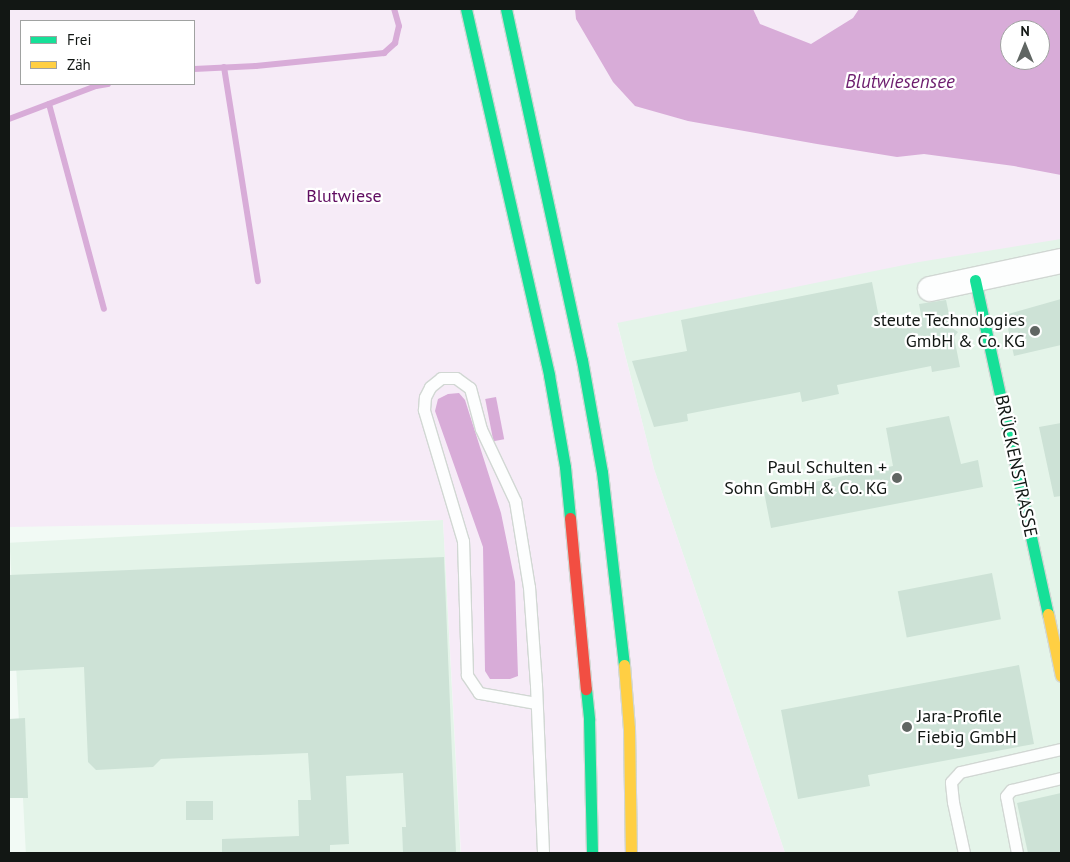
<!DOCTYPE html>
<html>
<head>
<meta charset="utf-8">
<style>
	body { margin:0 }
	#map { position:relative; width:1070px; height:862px; overflow:hidden; background:#f2faf5; font-family:"PT Sans",sans-serif }
	div>[style] { position:absolute }
	[style*='--x'] { left:calc(var(--x)*1px); top:calc(var(--y)*1px); width:calc(var(--w)*1px); rotate:calc(var(--a)*1deg) }
	.built>* { inset:0; background:#e4f4e9; transform-origin:0 0 }
	.green>* { inset:0; background:#f6ebf7 }
	.water>* { inset:0; background:#d8acd8; transform-origin:0 0 }
	.stream>* { height:6px; margin:-3px; padding:0 3px; transform-origin:3px; border-radius:3px; background:#d8acd8 }
	.building>* { inset:0; background:#cde2d6; transform-origin:0 0 }
	.roads { filter:drop-shadow(1px 0 #d1d7d3) drop-shadow(-1px 0 #d1d7d3) drop-shadow(0 1px #d1d7d3) drop-shadow(0 -1px #d1d7d3) }
	.lane>* { height:11px; margin:-5.5px; padding:0 5.5px; transform-origin:5.5px; border-radius:5.5px; background:#fdfefe }
	.street>* { height:24px; margin:-12px; padding:0 12px; transform-origin:12px; border-radius:12px; background:#fdfefe }
	.fast>* { height:11px; margin:-5.5px; padding:0 5.5px; transform-origin:5.5px; border-radius:5.5px; background:#16e098 }
	.slow>* { height:11px; margin:-5.5px; padding:0 5.5px; transform-origin:5.5px; border-radius:5.5px; background:#ffcf43 }
	.jam>* { height:11px; margin:-5.5px; padding:0 5.5px; transform-origin:5.5px; border-radius:5.5px; background:#f24e42 }
	.dots>* { width:14px; height:14px; translate:-50% -50%; box-sizing:border-box; border:2px solid #fff; border-radius:50% }
	span { translate:-50% -50%; white-space:nowrap; text-align:center; line-height:1.15; -webkit-text-stroke:4.5px #fff; paint-order:stroke }
	.park-label { font-size:18px; color:#600d61 }
	.poi-label { font-size:18px; color:#121714 }
	.right { translate:-100% -50%; text-align:right }
	.left { translate:0 -50%; text-align:left }
	.street-label { font-size:18px; color:#121714 }
	.water-label { font-size:19px; color:#6d1d6e; font-style:italic }
	.frame { position:absolute; inset:0; border:10px solid #121714; pointer-events:none }
	.legend { position:absolute; left:20px; top:20px; width:175px; height:65px; box-sizing:border-box; background:#fff; border:1px solid #a0a2a1; margin:0; padding:6px 9px; list-style:none; font-size:15px; color:#121714 }
	.legend li { display:flex; align-items:center; gap:10px; height:25px }
	.legend b { width:25px; border:1px solid #a0a2a1 }
	.north { position:absolute; left:1000px; top:20px; width:50px; height:50px; box-sizing:border-box; background:#fff; border:1px solid #a0a2a1; border-radius:50%; rotate:0deg; font-size:14px; font-weight:700; line-height:20px; text-align:center; color:#121714 }
	.north::after { content:''; display:block; margin:auto; width:18px; height:22px; background:#606663; clip-path:polygon(50% 0,100% 100%,50% 72%,0 100%) }
</style>
</head>
<body>
<div id="map">
	<div class="built">
		<div style="clip-path:polygon(1061px 191px,1061px 853px,785px 853px,654px 469px,588px 207px)"></div>
		<div style="left:443px;top:520px;width:333px;height:434px;rotate:87deg"></div>
	</div>
	<div class="green">
		<div style="clip-path:polygon(evenodd,9px 9px,1061px 9px,1061px 239px,919px 262px,617px 323px,654px 469px,785px 853px,461px 853px,443px 520px,9px 527px,9px 9px,21px 21px,194px 21px,194px 84px,21px 84px,21px 21px,9px 9px,1010px 30px,1040px 30px,1040px 60px,1010px 60px,1010px 30px)"></div>
	</div>
	<div class="water">
		<div style="clip-path:polygon(evenodd,575px 9px,753px 9px,760px 24px,811px 44px,853px 18px,859px 9px,1061px 9px,1061px 175px,1014px 166px,924px 154px,897px 157px,817px 144px,688px 121px,635px 106px,613px 82px,576px 19px,575px 9px,1010px 30px,1040px 30px,1040px 60px,1010px 60px,1010px 30px)"></div>
		<div style="clip-path:polygon(459px 393px,465px 400px,501px 513px,515px 582px,518px 676px,510px 679px,490px 679px,485px 671px,483px 547px,435px 411px,438px 399px,448px 394px)"></div>
		<div style="left:496px;top:397px;width:43px;height:11px;rotate:79deg"></div>
	</div>
	<div class="stream">
		<div style="--x:224;--y:67;--w:217;--a:81"></div>
		<div style="--x:194;--y:69;--w:62;--a:-2.8"></div>
		<div style="--x:256;--y:66;--w:129;--a:-5.8"></div>
		<div style="--x:384;--y:53;--w:15;--a:-42"></div>
		<div style="--x:395;--y:43;--w:17;--a:-77"></div>
		<div style="--x:399;--y:26;--w:18;--a:-106"></div>
		<div style="--x:49;--y:104;--w:212;--a:75"></div>
		<div style="--x:9;--y:119;--w:93;--a:-20.8"></div>
		<div style="--x:96;--y:86;--w:12;--a:-9"></div>
	</div>
	<div class="building">
		<div style="clip-path:polygon(872px 282px,881px 328px,922px 320px,919px 304px,946px 300px,952px 328px,958px 332px,954px 337px,960px 367px,932px 372px,931px 366px,837px 385px,839px 394px,802px 402px,800px 392px,687px 414px,688px 421px,654px 427px,632px 361px,687px 351px,681px 320px)"></div>
		<div style="clip-path:polygon(1061px 299px,1061px 345px,1014px 356px,1005px 315px)"></div>
		<div style="clip-path:polygon(949px 416px,961px 464px,978px 460px,983px 487px,771px 528px,764px 492px,893px 466px,886px 428px)"></div>
		<div style="clip-path:polygon(1061px 423px,1061px 496px,1054px 497px,1039px 427px)"></div>
		<div style="clip-path:polygon(444px 557px,456px 853px,403px 853px,402px 827px,406px 827px,403px 773px,346px 776px,349px 844px,330px 845px,330px 853px,222px 853px,222px 839px,299px 836px,298px 800px,311px 800px,308px 753px,161px 759px,153px 767px,96px 770px,88px 762px,84px 667px,9px 671px,9px 575px)"></div>
		<div style="left:992px;top:573px;width:47px;height:96px;rotate:79deg"></div>
		<div style="clip-path:polygon(1019px 665px,1034px 744px,868px 775px,870px 786px,798px 799px,781px 710px)"></div>
		<div style="clip-path:polygon(25px 718px,28px 798px,9px 798px,9px 719px)"></div>
		<div style="clip-path:polygon(1061px 793px,1061px 853px,1028px 853px,1017px 803px)"></div>
		<div style="left:213px;top:801px;width:19px;height:27px;rotate:90deg"></div>
	</div>
	<div class="roads">
		<div class="lane">
			<div style="--x:536;--y:703;--w:58;--a:-170"></div>
			<div style="--x:479;--y:693;--w:22;--a:-124"></div>
			<div style="--x:467;--y:675;--w:134;--a:-91.7"></div>
			<div style="--x:463;--y:541;--w:137;--a:-106.6"></div>
			<div style="--x:424;--y:410;--w:13;--a:-86"></div>
			<div style="--x:425;--y:397;--w:11;--a:-63"></div>
			<div style="--x:430;--y:387;--w:14;--a:-39"></div>
			<div style="--x:441;--y:378;--w:15;--a:0"></div>
			<div style="--x:456;--y:378;--w:17;--a:36"></div>
			<div style="--x:470;--y:388;--w:42;--a:75"></div>
			<div style="--x:481;--y:429;--w:80;--a:64.7"></div>
			<div style="--x:515;--y:501;--w:87;--a:80.8"></div>
			<div style="--x:529;--y:587;--w:98;--a:85.9"></div>
			<div style="--x:536;--y:685;--w:168;--a:87.6"></div>
			<div style="--x:964;--y:853;--w:52;--a:-102.2"></div>
			<div style="--x:953;--y:802;--w:20;--a:-96"></div>
			<div style="--x:951;--y:782;--w:13;--a:-48"></div>
			<div style="--x:960;--y:772;--w:104;--a:-12.8"></div>
			<div style="--x:1017;--y:853;--w:58;--a:-100.9"></div>
			<div style="--x:1006;--y:796;--w:8;--a:-50"></div>
			<div style="--x:1011;--y:790;--w:51;--a:-13.5"></div>
		</div>
		<div class="street">
			<div style="--x:930;--y:289;--w:134;--a:-12.1"></div>
		</div>
		<div class="fast">
			<div style="--x:466;--y:9;--w:375;--a:77.2"></div>
			<div style="--x:549;--y:375;--w:93;--a:80.1"></div>
			<div style="--x:565;--y:467;--w:51;--a:84.4"></div>
			<div style="--x:506;--y:9;--w:359;--a:77.8"></div>
			<div style="--x:582;--y:360;--w:114;--a:79.9"></div>
			<div style="--x:602;--y:472;--w:194;--a:83.5"></div>
			<div style="--x:975;--y:280;--w:342;--a:77.7"></div>
			<div style="--x:586;--y:689;--w:31;--a:84"></div>
			<div style="--x:589;--y:720;--w:133;--a:88.7"></div>
		</div>
		<div class="slow">
			<div style="--x:1048;--y:614;--w:63;--a:78.2"></div>
			<div style="--x:624;--y:665;--w:63;--a:85.5"></div>
			<div style="--x:629;--y:728;--w:125;--a:89.1"></div>
		</div>
		<div class="jam">
			<div style="--x:570;--y:518;--w:172;--a:84.7"></div>
		</div>
	</div>
	<div class="dots">
		<div style="left:1035px;top:331px;background:#606663"></div>
		<div style="left:897px;top:478px;background:#606663"></div>
		<div style="left:907px;top:727px;background:#606663"></div>
	</div>
	<div class="park-label">
		<span style="left:344px;top:196px">Blutwiese</span>
	</div>
	<div class="poi-label">
		<span class="right" style="left:1025px;top:331px">steute Technologies<br>GmbH &amp; Co. KG</span>
		<span class="right" style="left:887px;top:478px">Paul Schulten +<br>Sohn GmbH &amp; Co. KG</span>
		<span class="left" style="left:917px;top:727px">Jara-Profile<br>Fiebig GmbH</span>
	</div>
	<div class="street-label">
		<span style="left:1016px;top:466px;rotate:78deg">BRÜCKENSTRASSE</span>
	</div>
	<div class="water-label">
		<span style="left:900px;top:82px">Blutwiesensee</span>
	</div>
	<div class="frame"></div>
	<ul class="legend">
	<li><b style="height:6px;background:#16e098"></b>Frei</li>
	<li><b style="height:6px;background:#ffcf43"></b>Zäh</li>
	</ul>
	<div class="north">N</div>
</div>
</body>
</html>
